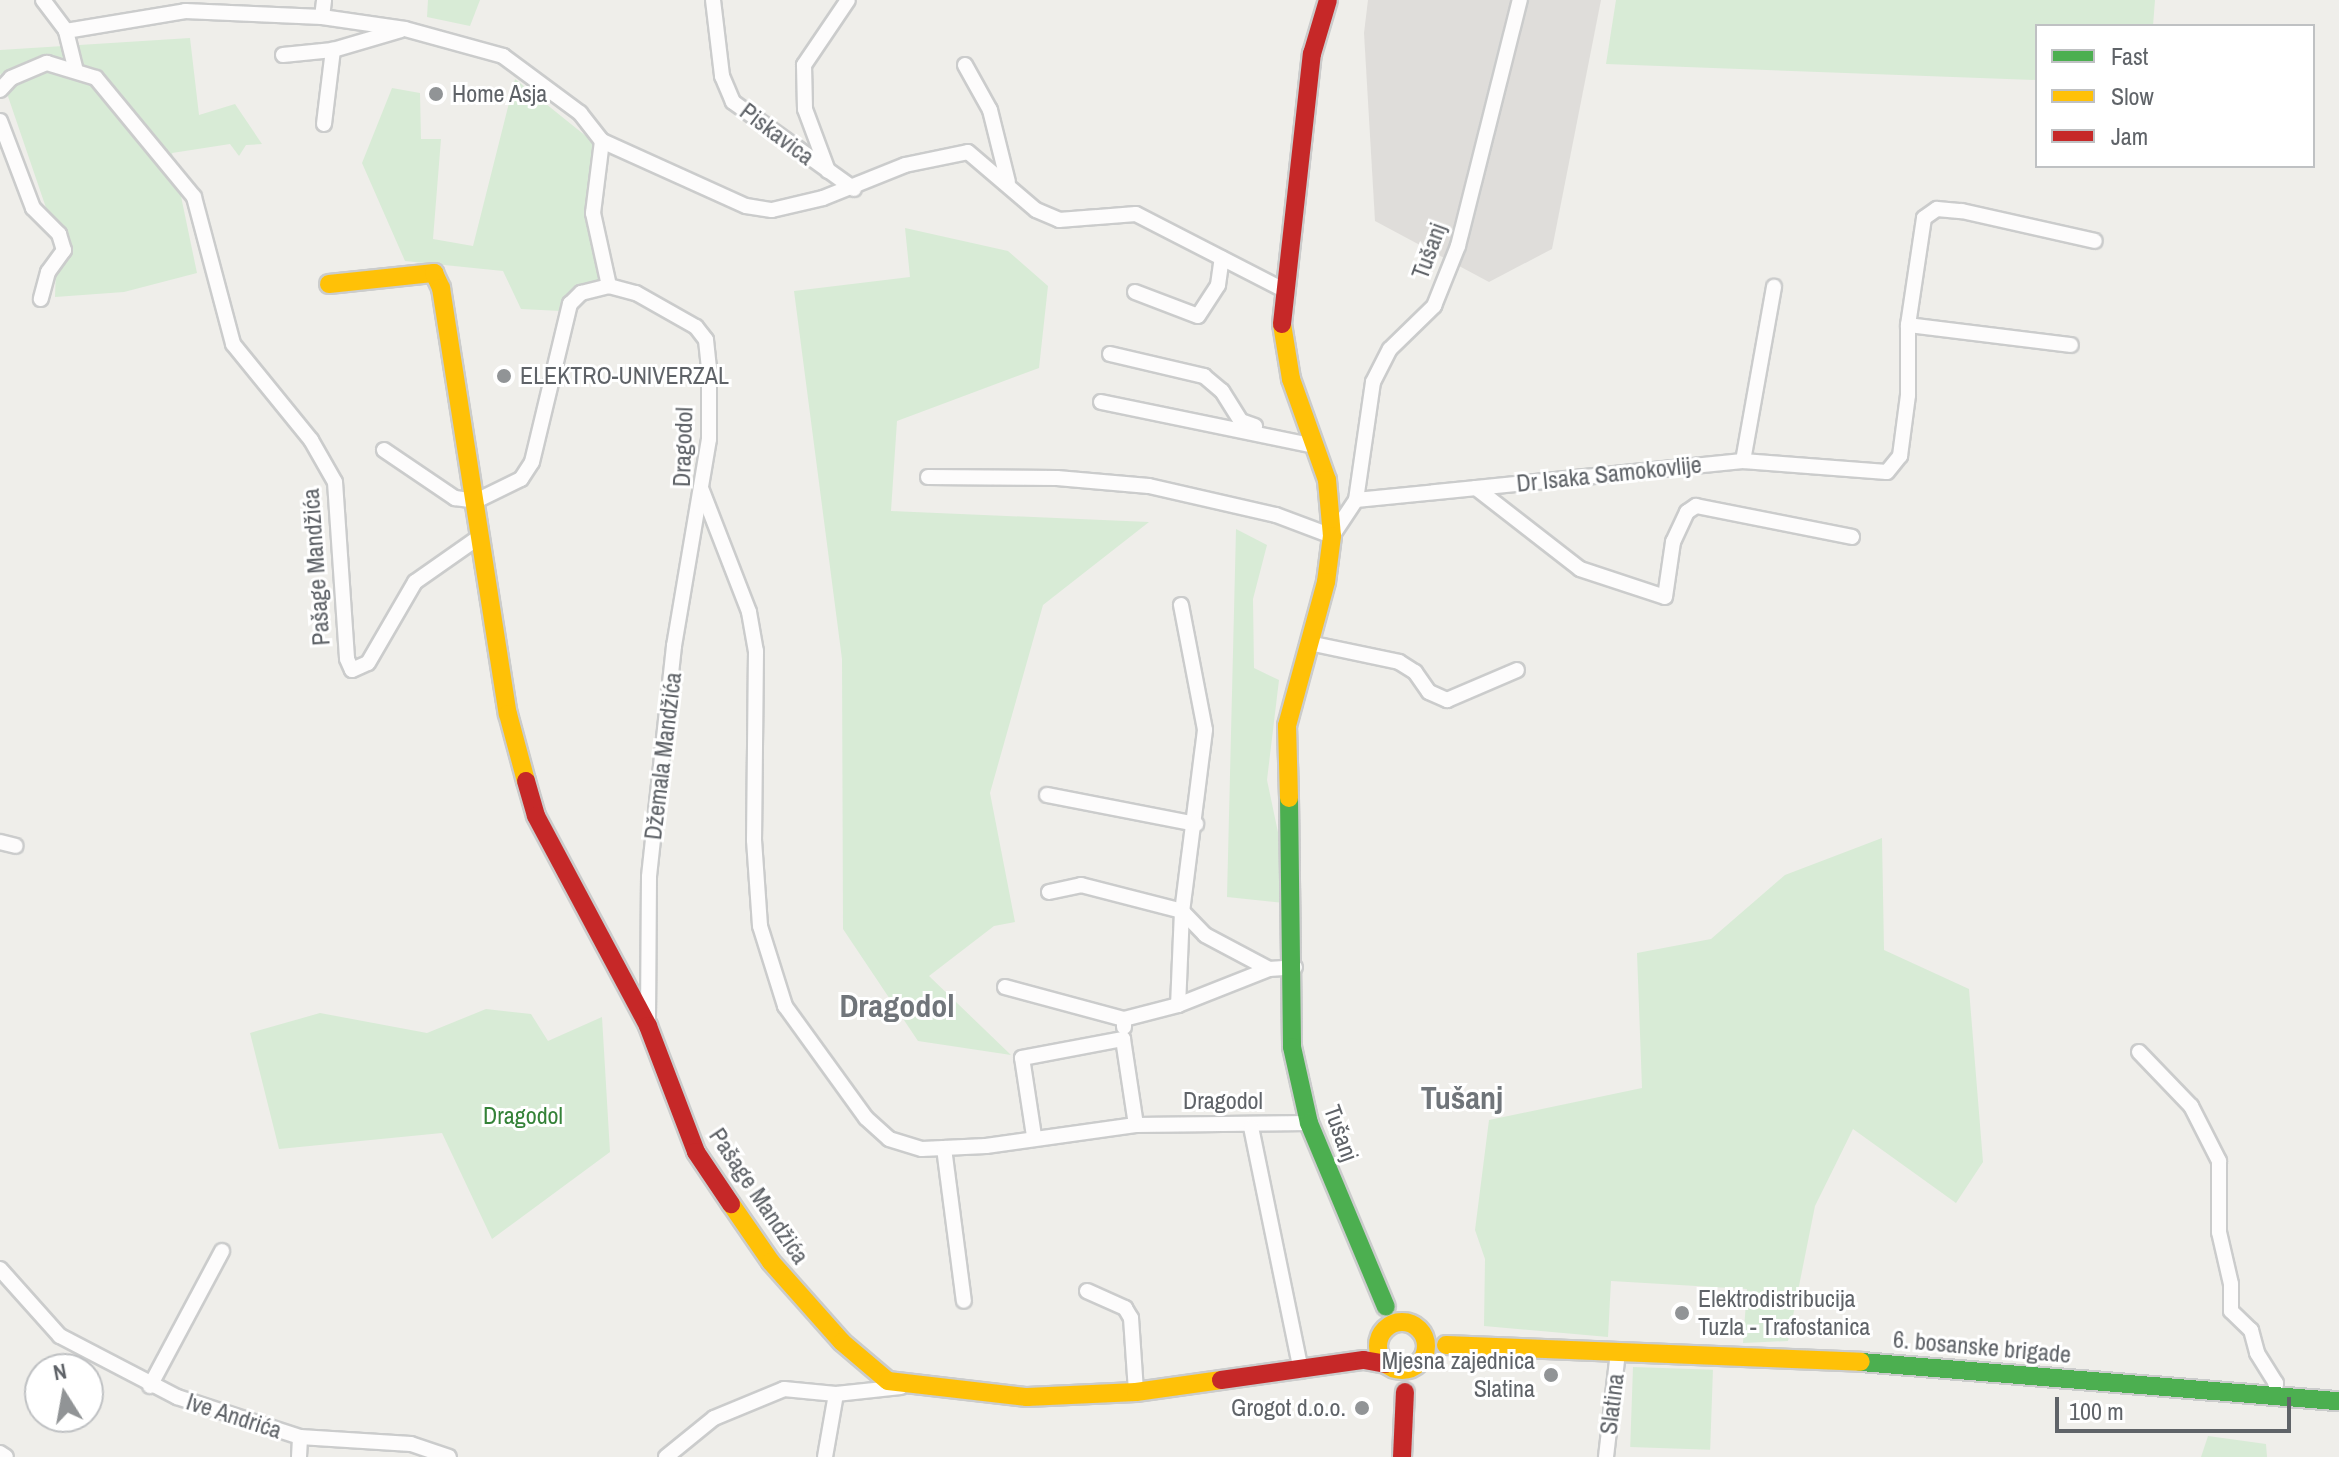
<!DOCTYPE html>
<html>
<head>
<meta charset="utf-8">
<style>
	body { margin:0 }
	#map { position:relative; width:2339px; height:1457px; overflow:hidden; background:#efeeea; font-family:"Archivo Narrow",sans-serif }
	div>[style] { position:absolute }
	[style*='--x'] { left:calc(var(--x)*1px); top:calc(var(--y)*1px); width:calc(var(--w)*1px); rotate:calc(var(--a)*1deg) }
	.industrial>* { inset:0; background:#dfddda }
	.green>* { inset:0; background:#d8ebd6; transform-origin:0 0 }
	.roads { filter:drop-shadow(2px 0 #cbcccc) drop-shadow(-2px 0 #cbcccc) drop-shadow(0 2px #cbcccc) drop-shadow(0 -2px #cbcccc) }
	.street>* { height:14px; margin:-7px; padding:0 7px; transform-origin:7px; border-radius:7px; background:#fdfcfc }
	.fast>* { height:18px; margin:-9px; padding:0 9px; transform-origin:9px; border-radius:9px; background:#4caf50 }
	.slow>* { height:18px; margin:-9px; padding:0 9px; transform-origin:9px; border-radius:9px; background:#ffc107 }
	.slow>.ring { margin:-9px; padding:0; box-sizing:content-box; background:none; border:18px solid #ffc107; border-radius:50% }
	.jam>* { height:18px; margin:-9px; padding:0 9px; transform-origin:9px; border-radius:9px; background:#c62828 }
	.dots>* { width:22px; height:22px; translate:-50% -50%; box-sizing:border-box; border:4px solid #fff; border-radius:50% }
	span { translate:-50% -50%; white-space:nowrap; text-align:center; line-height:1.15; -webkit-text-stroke:6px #fff; paint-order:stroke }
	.poi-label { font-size:24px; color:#5f6368 }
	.left { translate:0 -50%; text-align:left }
	.right { translate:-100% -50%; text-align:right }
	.street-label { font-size:24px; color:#5f6368 }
	.park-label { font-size:24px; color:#348238 }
	.district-label { font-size:32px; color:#70757a; font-weight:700 }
	.legend { position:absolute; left:2035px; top:24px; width:280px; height:144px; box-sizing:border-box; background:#fff; border:2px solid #bfc1c3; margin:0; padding:10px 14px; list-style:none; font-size:24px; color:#5f6368 }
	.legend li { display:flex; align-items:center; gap:16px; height:40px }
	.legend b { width:40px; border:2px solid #bfc1c3 }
	.north { position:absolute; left:24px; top:1353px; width:80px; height:80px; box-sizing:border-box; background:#fff; border:2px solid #bfc1c3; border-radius:50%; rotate:349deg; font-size:22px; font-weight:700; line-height:32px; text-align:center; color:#5f6368 }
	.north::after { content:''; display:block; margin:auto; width:28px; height:36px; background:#919496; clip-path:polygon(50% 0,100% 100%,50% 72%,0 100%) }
	.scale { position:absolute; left:2055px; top:1397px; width:236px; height:36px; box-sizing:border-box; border:4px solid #5f6368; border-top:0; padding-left:10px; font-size:24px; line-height:28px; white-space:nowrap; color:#5f6368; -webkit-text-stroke:6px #fff; paint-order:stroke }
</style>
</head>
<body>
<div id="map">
	<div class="industrial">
		<div style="clip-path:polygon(1368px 0,1601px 0,1552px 249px,1489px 282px,1375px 221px,1364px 33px)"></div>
	</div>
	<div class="green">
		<div style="clip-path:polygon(428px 0,480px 0,470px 26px,427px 17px)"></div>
		<div style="clip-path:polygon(1616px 0,2155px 0,2153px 26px,2037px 26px,2037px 80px,1606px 64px)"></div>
		<div style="clip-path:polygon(190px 38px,199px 115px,235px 104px,262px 144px,246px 145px,239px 156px,230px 144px,172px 153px,197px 273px,124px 292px,55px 297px,57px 240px,0 73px,0 50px)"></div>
		<div style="clip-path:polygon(515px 79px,602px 149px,593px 213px,610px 273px,561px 311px,521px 309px,503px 271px,405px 261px,362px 163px,392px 88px,420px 93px,421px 139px,441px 139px,433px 239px,473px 246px)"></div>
		<div style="clip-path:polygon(905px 228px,1008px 251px,1048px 286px,1039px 368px,897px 421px,891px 511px,1149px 522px,1043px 605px,990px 793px,1015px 922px,994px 926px,929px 976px,1011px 1055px,918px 1041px,843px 929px,842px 659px,794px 291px,910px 277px)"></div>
		<div style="clip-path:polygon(1236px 529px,1267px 545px,1253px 599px,1254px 668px,1279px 680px,1267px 780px,1293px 904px,1227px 897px)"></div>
		<div style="clip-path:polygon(1882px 838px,1884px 950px,1969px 989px,1983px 1162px,1956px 1203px,1853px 1129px,1815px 1206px,1788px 1341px,1743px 1343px,1747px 1289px,1611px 1281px,1608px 1337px,1484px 1326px,1485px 1259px,1475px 1230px,1489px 1120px,1642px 1088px,1637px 953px,1711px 939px,1785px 875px)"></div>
		<div style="clip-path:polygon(486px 1009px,531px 1014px,548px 1041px,602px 1017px,610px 1152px,492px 1239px,442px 1133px,279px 1149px,250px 1033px,320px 1013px,427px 1033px)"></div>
		<div style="left:1633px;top:1367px;width:80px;height:80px;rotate:2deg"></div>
		<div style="clip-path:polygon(2208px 1436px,2266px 1444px,2267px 1457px,2201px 1457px)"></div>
	</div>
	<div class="roads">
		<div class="street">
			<div style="--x:43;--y:0;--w:39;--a:53"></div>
			<div style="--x:66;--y:31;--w:38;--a:76"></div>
			<div style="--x:713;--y:0;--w:77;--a:83.2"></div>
			<div style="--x:722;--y:76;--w:28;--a:67"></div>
			<div style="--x:733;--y:102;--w:149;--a:35.7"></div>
			<div style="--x:322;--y:17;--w:17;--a:-83"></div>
			<div style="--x:66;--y:31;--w:121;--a:-9.5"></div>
			<div style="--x:185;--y:11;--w:137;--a:2.5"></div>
			<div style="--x:322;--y:17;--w:84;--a:8.2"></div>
			<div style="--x:405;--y:29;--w:102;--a:15.4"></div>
			<div style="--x:503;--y:56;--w:96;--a:36.5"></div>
			<div style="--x:580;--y:113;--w:36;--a:52"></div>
			<div style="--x:602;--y:141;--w:158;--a:24.3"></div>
			<div style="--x:746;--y:206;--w:26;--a:9"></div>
			<div style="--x:772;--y:210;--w:52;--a:-13.2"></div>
			<div style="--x:823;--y:198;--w:88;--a:-21.9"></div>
			<div style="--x:905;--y:165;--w:64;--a:-11.7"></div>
			<div style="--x:968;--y:152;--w:89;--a:40.5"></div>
			<div style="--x:1036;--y:210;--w:25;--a:23"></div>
			<div style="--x:1059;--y:220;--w:77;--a:-4.5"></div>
			<div style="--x:1136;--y:214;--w:166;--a:27.2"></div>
			<div style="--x:283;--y:55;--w:50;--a:-5.7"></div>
			<div style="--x:333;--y:50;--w:71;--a:-16.4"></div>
			<div style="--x:965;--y:65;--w:51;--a:60.9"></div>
			<div style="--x:990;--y:110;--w:74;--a:76"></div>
			<div style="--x:0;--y:90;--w:16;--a:-47"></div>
			<div style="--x:11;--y:78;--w:39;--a:-23"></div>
			<div style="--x:47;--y:63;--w:51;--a:17"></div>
			<div style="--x:96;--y:78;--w:154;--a:50.5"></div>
			<div style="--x:194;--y:197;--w:152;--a:75.1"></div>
			<div style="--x:233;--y:344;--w:124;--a:50.9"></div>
			<div style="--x:311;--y:440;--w:48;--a:60.3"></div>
			<div style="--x:335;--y:482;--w:177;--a:86.1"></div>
			<div style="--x:347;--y:659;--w:12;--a:66"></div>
			<div style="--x:352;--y:670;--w:17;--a:-24"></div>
			<div style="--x:368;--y:663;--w:94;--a:-59.9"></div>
			<div style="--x:415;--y:582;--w:78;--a:-35.1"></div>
			<div style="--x:0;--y:121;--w:93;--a:69.2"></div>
			<div style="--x:33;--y:208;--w:37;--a:45"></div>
			<div style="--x:59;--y:234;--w:17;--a:73"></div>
			<div style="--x:64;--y:250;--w:27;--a:126"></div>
			<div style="--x:48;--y:272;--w:28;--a:105"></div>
			<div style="--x:324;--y:124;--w:75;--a:-83.1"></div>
			<div style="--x:602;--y:141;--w:73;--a:97.1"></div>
			<div style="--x:593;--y:213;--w:75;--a:77.6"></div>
			<div style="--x:609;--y:286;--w:28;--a:15"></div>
			<div style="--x:636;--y:293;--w:69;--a:29.5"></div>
			<div style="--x:696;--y:327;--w:16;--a:52"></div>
			<div style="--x:706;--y:340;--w:27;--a:84"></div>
			<div style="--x:709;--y:367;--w:72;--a:90"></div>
			<div style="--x:709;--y:439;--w:210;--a:99.6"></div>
			<div style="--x:674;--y:646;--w:232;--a:96.2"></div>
			<div style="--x:649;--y:877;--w:144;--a:90.4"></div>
			<div style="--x:828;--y:171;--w:66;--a:-110.4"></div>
			<div style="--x:805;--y:109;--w:44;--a:-91.3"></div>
			<div style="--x:804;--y:65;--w:78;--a:-55.9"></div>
			<div style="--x:1135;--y:292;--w:67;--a:20.9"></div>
			<div style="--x:1198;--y:316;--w:37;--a:-57"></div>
			<div style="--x:1218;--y:285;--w:27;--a:-82"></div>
			<div style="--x:1908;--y:325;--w:164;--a:7"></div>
			<div style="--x:1110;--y:354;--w:97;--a:13.2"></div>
			<div style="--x:1204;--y:376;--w:23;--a:40"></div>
			<div style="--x:1222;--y:391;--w:36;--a:58"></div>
			<div style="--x:1241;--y:421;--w:15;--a:20"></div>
			<div style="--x:1101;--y:402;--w:219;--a:11.6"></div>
			<div style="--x:384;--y:450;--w:86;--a:34.1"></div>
			<div style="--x:455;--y:498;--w:21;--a:8"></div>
			<div style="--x:476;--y:501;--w:50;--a:-26.1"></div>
			<div style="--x:521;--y:479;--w:20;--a:-57"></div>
			<div style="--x:532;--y:462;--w:163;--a:-76.5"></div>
			<div style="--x:570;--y:304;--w:16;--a:-45"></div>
			<div style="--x:581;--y:293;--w:29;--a:-14"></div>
			<div style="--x:1743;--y:461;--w:177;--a:-79.9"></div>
			<div style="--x:928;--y:477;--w:129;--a:0.4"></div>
			<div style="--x:1057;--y:478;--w:92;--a:5"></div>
			<div style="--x:1149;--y:486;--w:130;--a:12.9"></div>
			<div style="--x:1276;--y:515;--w:60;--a:20.6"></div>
			<div style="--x:1332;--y:536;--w:43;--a:-56.3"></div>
			<div style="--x:1356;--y:500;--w:121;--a:-5.7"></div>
			<div style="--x:1476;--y:488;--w:132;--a:37.9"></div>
			<div style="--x:1580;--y:569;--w:89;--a:18.2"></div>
			<div style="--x:1665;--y:597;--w:56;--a:-81.7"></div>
			<div style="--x:1673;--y:542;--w:33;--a:-65"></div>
			<div style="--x:1687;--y:512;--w:11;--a:-34"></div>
			<div style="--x:1696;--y:506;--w:159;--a:11.2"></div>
			<div style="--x:701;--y:488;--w:133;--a:68.8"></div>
			<div style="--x:749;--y:612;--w:40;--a:80"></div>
			<div style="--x:756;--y:651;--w:189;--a:90.6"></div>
			<div style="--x:754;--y:840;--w:86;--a:86"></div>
			<div style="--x:760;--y:926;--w:84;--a:72.6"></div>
			<div style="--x:785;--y:1006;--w:138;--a:54.1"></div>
			<div style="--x:866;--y:1118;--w:31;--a:42"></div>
			<div style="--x:889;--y:1139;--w:34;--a:17"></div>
			<div style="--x:922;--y:1149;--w:64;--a:-2.7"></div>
			<div style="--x:986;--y:1146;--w:151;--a:-8"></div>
			<div style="--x:1136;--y:1125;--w:173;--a:-0.7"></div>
			<div style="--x:1476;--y:488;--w:268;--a:-5.8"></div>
			<div style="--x:1743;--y:461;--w:144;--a:4.4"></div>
			<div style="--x:1887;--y:472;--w:21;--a:-51"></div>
			<div style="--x:1900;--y:456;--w:62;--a:-82.5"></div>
			<div style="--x:1908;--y:395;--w:70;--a:-90"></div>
			<div style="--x:1908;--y:325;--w:108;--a:-81.5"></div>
			<div style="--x:1924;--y:218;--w:16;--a:-35"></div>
			<div style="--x:1937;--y:209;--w:25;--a:5"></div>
			<div style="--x:1962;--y:211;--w:136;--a:12.7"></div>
			<div style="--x:1356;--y:500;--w:119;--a:-81.8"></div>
			<div style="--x:1373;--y:382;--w:37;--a:-63"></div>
			<div style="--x:1390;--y:349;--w:62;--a:-44.3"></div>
			<div style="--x:1434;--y:306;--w:65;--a:-68.2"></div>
			<div style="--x:1458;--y:246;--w:254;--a:-75.9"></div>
			<div style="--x:1181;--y:605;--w:127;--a:79.1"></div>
			<div style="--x:1205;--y:730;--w:182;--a:97.2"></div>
			<div style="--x:1182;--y:911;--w:94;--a:92.4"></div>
			<div style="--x:1178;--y:1005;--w:98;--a:-21.6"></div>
			<div style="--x:1269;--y:969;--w:26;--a:-4"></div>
			<div style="--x:1309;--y:643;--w:92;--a:11.9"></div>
			<div style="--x:1399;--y:662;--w:19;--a:32"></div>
			<div style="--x:1415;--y:672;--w:24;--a:55"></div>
			<div style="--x:1429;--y:692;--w:20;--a:24"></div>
			<div style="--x:1447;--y:700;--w:76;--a:-23.2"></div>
			<div style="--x:1047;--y:795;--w:152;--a:11"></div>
			<div style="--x:0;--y:842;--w:16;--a:14"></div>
			<div style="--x:1049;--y:892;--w:33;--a:-12"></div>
			<div style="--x:1081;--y:885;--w:104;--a:14.4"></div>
			<div style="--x:1182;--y:911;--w:33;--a:46"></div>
			<div style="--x:1205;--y:935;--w:72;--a:28"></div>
			<div style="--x:1005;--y:987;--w:123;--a:15.1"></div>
			<div style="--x:1124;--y:1027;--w:8;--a:-90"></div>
			<div style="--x:1124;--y:1019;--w:56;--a:-14.5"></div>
			<div style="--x:2139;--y:1052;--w:75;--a:46.1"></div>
			<div style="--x:2191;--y:1106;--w:62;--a:63"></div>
			<div style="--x:2219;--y:1161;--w:71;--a:90"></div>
			<div style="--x:2219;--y:1232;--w:53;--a:77"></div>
			<div style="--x:2231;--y:1284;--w:27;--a:90"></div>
			<div style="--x:2231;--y:1311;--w:28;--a:44"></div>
			<div style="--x:2251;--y:1330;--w:24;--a:75"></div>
			<div style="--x:2257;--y:1353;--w:36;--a:58"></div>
			<div style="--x:2276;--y:1383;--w:11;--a:100"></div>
			<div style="--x:1251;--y:1127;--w:249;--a:78.4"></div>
			<div style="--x:1034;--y:1136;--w:79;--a:-98.7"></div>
			<div style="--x:1022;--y:1058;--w:103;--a:-10.7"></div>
			<div style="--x:1123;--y:1039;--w:87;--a:81.4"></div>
			<div style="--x:944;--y:1148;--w:154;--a:82.6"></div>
			<div style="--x:0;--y:1269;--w:90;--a:48.2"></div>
			<div style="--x:60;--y:1336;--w:132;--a:27.5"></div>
			<div style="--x:177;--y:1397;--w:129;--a:18"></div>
			<div style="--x:300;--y:1437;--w:111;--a:3.6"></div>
			<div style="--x:411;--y:1444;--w:40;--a:18.9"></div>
			<div style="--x:1087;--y:1291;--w:42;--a:24.1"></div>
			<div style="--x:1125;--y:1308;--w:12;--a:59"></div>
			<div style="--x:1131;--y:1318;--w:74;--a:86.1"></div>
			<div style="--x:150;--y:1386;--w:153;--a:-61.9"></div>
			<div style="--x:0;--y:1453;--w:7;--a:34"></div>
			<div style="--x:299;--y:1457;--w:20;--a:-87"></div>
			<div style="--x:666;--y:1457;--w:62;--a:-39.1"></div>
			<div style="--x:714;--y:1418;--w:76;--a:-22.5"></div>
			<div style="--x:784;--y:1389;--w:52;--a:5.5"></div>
			<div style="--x:836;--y:1394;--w:65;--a:-6.1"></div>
			<div style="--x:825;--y:1457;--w:64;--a:-80.1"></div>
			<div style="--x:1606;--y:1457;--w:107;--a:-83.5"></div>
		</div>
		<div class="fast">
			<div style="--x:1289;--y:798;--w:249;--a:89.3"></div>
			<div style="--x:1292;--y:1047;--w:78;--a:77.4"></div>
			<div style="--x:1309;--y:1123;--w:199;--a:67.3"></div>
			<div style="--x:1861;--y:1362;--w:480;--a:4.7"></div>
		</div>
		<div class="slow">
			<div style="--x:329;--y:284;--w:106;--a:-6"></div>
			<div style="--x:434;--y:273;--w:17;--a:65"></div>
			<div style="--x:441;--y:288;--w:431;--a:81.1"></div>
			<div style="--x:508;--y:714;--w:69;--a:75"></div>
			<div style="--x:1282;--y:324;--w:56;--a:80.7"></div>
			<div style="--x:1291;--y:379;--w:107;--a:70.4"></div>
			<div style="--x:1327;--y:480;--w:56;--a:84.9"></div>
			<div style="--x:1332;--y:536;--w:46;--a:97.4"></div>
			<div style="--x:1326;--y:582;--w:149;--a:105.2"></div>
			<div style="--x:1287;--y:726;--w:72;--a:88.4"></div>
			<div style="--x:731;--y:1204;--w:70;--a:55.4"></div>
			<div style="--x:771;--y:1262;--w:107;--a:48.4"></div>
			<div style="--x:842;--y:1342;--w:60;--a:40.3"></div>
			<div style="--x:888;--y:1381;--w:140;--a:6.6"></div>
			<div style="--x:1027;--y:1397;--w:109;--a:-2.6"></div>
			<div style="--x:1136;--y:1392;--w:86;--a:-8"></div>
			<div class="ring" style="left:1378px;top:1322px;width:30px;height:30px"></div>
			<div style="--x:1446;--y:1345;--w:415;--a:2.3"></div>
		</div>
		<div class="jam">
			<div style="--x:1282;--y:324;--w:272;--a:-83.7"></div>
			<div style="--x:1312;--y:54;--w:56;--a:-73.5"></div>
			<div style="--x:526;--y:781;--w:36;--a:74"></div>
			<div style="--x:536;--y:816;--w:238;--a:61.9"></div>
			<div style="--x:648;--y:1026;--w:135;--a:69.1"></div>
			<div style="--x:696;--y:1152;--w:63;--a:56.1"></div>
			<div style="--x:1221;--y:1380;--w:144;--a:-8"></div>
			<div style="--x:1364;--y:1360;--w:22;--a:10"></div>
			<div style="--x:1402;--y:1457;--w:65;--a:-87.4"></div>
		</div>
	</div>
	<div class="dots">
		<div style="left:436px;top:94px;background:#919496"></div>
		<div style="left:504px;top:376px;background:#919496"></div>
		<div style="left:1682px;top:1313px;background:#919496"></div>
		<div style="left:1551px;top:1375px;background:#919496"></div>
		<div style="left:1362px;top:1408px;background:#919496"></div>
	</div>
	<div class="poi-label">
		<span class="left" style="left:452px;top:94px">Home Asja</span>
		<span class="left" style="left:520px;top:376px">ELEKTRO-UNIVERZAL</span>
		<span class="left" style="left:1698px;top:1313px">Elektrodistribucija<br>Tuzla - Trafostanica</span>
		<span class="right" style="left:1535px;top:1375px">Mjesna zajednica<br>Slatina</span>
		<span class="right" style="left:1346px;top:1408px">Grogot d.o.o.</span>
	</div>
	<div class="street-label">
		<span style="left:777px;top:134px;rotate:37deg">Piskavica</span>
		<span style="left:1429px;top:251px;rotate:-70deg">Tušanj</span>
		<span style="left:683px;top:447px;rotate:-88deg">Dragodol</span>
		<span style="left:1609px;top:474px;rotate:-6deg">Dr Isaka Samokovlije</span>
		<span style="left:316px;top:567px;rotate:-94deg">Pašage Mandžića</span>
		<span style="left:663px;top:756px;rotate:-83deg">Džemala Mandžića</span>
		<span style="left:1223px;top:1101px">Dragodol</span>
		<span style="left:1341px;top:1133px;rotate:70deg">Tušanj</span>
		<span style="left:759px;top:1196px;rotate:56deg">Pašage Mandžića</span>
		<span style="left:1982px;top:1347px;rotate:5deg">6. bosanske brigade</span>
		<span style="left:1612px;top:1404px;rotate:-83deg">Slatina</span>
		<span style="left:234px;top:1416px;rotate:18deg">Ive Andrića</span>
	</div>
	<div class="park-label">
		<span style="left:523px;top:1116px">Dragodol</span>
	</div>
	<div class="district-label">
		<span style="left:897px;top:1006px">Dragodol</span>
		<span style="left:1462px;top:1098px">Tušanj</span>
	</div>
	<ul class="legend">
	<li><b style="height:10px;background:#4caf50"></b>Fast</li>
	<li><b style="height:10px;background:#ffc107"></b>Slow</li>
	<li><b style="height:10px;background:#c62828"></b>Jam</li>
	</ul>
	<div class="north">N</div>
	<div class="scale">100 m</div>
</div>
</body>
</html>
